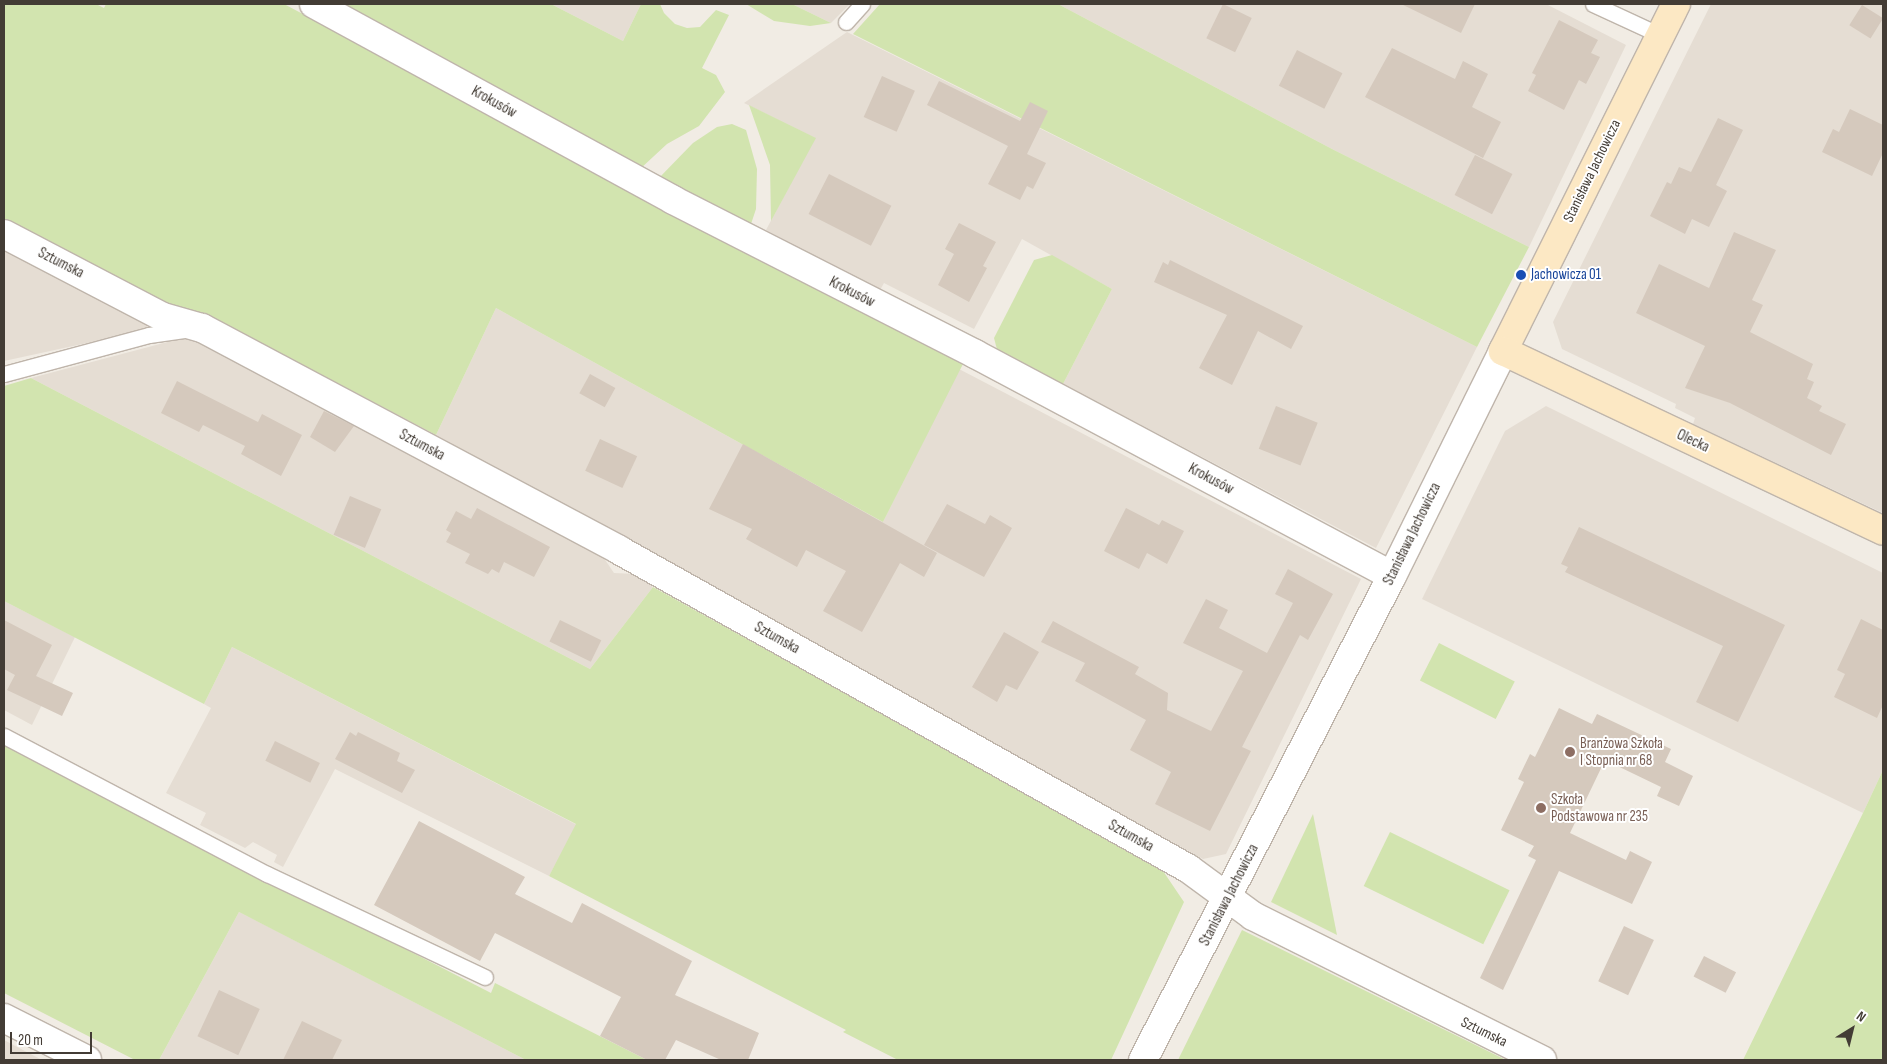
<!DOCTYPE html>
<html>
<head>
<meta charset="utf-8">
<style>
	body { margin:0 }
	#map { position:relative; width:1887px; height:1064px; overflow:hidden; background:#f1ece4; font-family:"Sofia Sans Condensed",sans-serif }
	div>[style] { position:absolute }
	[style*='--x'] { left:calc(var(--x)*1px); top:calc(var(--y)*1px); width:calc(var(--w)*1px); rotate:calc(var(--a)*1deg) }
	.residential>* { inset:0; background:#e5ddd3 }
	.green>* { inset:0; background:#d2e4af; transform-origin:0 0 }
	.building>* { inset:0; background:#d5c9bd; transform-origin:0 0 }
	.roads { filter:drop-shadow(1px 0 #bfb5ab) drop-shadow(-1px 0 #bfb5ab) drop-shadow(0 1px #bfb5ab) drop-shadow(0 -1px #bfb5ab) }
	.lane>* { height:15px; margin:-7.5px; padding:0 7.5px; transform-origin:7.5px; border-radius:7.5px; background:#fff }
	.street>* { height:28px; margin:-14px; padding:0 14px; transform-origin:14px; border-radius:14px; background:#fff }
	.secondary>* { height:28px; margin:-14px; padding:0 14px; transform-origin:14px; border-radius:14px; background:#fce8c4 }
	.dots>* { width:14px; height:14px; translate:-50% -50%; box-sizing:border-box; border:2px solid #fff; border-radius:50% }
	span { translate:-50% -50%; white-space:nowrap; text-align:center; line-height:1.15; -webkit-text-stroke:4px #fff; paint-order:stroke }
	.street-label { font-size:15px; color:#433c35 }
	.transit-label { font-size:15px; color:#164399 }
	.left { translate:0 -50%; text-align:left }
	.education-label { font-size:15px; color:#785e54 }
	.frame { position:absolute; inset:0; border:5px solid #433c35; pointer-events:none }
	.north { position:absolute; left:1827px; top:1004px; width:50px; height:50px; -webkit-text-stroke:4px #fff; paint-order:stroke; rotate:36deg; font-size:14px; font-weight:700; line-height:20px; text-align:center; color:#433c35 }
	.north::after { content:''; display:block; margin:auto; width:18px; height:22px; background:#433c35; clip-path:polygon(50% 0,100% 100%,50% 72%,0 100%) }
	.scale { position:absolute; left:10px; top:1032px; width:82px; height:22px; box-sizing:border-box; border:2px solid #433c35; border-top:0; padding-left:6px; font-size:15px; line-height:18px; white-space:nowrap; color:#433c35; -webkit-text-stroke:4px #fff; paint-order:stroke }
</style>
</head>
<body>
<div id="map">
	<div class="residential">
		<div style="clip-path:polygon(551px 4px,641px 4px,623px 41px)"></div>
		<div style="clip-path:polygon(792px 4px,850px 4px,831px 23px)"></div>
		<div style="clip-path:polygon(1058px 4px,1546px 4px,1626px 45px,1529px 247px,1334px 150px)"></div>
		<div style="clip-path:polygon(1711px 4px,1883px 4px,1883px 513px,1693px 424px,1695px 418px,1675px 408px,1676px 404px,1562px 349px,1553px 322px)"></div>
		<div style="clip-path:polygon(847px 32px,1477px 347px,1376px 548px,1063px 384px,1112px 289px,1022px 239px,974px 329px,884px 283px,879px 292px,766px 230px,815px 138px,744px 103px)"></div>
		<div style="clip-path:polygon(4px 246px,148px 320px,147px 330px,4px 361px)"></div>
		<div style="clip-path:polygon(496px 308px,883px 522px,959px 369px,1361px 579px,1226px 854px,1203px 859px,436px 435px)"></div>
		<div style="clip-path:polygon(194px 335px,599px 551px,614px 573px,635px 574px,653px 587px,590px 669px,31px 378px)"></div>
		<div style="clip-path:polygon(1546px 406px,1883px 573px,1883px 770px,1863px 813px,1422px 599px,1505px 431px)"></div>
		<div style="clip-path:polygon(4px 601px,75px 637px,32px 725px,4px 710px)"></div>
		<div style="clip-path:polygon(232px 647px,577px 825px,549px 876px,335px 769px,283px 867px,274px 862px,277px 855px,253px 842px,245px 848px,200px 825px,206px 813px,166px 793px,211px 708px,204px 704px)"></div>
		<div style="clip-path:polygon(239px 912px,257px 921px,526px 1060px,159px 1060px)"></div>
		<div style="clip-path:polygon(4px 1040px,42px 1060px,4px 1060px)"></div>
	</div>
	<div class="green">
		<div style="clip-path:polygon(4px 4px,96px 4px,104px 8px,106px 4px,284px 4px,963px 364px,883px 522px,496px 308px,436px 435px,208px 315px,160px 305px,4px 222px)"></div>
		<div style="clip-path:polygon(330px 4px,551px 4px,623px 41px,641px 4px,660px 4px,664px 13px,675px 24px,687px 28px,700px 27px,716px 10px,729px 15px,702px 68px,716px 75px,725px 92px,699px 126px,667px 144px,640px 169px)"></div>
		<div style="clip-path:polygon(746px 4px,792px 4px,831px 23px,810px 26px,774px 21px)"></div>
		<div style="clip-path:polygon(880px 4px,1058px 4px,1334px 150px,1529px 247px,1477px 347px,853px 34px)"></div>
		<div style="clip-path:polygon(749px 105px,816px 138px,771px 221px,770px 165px)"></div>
		<div style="clip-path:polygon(732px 124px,746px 130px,757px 169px,756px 209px,750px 227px,658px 179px,693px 143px,717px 127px)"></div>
		<div style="clip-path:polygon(1052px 255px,1112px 289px,1063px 384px,999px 357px,994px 338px,1034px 260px)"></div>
		<div style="clip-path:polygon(31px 378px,590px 669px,653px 587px,1161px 868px,1184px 902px,1111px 1060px,898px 1060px,843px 1032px,846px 1030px,549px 876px,576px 824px,232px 647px,204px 704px,4px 601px,4px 386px)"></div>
		<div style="left:1439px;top:643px;width:85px;height:42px;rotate:27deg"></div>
		<div style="clip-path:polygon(4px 743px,491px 993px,495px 983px,647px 1060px,526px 1060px,239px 912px,159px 1060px,135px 1060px,4px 993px)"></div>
		<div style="clip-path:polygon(1883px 770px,1883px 1060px,1743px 1060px,1863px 813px)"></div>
		<div style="clip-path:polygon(1313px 814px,1337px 935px,1271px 902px)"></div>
		<div style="left:1390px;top:832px;width:133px;height:60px;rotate:26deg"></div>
		<div style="clip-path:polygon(1242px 930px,1506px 1060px,1178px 1060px)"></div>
	</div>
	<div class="building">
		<div style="left:1223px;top:4px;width:32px;height:38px;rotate:26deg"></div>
		<div style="clip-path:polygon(1401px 4px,1475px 4px,1461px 33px)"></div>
		<div style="left:1862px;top:5px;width:25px;height:24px;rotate:32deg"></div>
		<div style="clip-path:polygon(1559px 20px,1598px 40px,1591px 53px,1600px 57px,1586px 84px,1579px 80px,1564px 110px,1528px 91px,1536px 75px,1532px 73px)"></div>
		<div style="clip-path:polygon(1392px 48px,1455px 79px,1463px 61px,1488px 74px,1472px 107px,1501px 122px,1483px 158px,1365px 97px)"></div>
		<div style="left:1297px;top:50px;width:51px;height:40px;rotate:27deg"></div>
		<div style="left:882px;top:76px;width:36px;height:45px;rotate:24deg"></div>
		<div style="clip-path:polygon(939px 81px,1020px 121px,1030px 102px,1048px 111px,1027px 154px,1046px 163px,1033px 189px,1027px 186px,1020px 200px,988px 184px,1008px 146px,927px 105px)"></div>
		<div style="clip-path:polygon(1850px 109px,1883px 125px,1883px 153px,1872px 176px,1822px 152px,1833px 129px,1839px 132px)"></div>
		<div style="clip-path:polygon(1718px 118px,1743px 130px,1716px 185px,1727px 191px,1709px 227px,1692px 219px,1685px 234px,1650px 216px,1667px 182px,1671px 184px,1679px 167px,1691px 172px)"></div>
		<div style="left:1475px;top:155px;width:42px;height:45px;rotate:27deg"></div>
		<div style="left:829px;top:174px;width:70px;height:45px;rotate:27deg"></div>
		<div style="clip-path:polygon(959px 223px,996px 242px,983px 266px,987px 268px,969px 302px,938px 285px,954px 254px,945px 249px)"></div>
		<div style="clip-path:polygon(1734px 232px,1776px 250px,1752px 300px,1763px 305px,1750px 332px,1813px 364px,1807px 379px,1814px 382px,1807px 398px,1822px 406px,1819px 411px,1846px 424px,1831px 455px,1730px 403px,1685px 388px,1705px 346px,1636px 313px,1659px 264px,1709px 288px)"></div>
		<div style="clip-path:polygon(1170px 260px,1303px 326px,1291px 349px,1258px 331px,1232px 385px,1199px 368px,1227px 315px,1154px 282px,1163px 262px,1168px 265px)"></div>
		<div style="left:590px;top:374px;width:29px;height:22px;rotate:29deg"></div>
		<div style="clip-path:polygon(177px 381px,258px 422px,262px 414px,302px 435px,281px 476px,241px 454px,245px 446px,203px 425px,199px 432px,161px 413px)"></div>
		<div style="left:1276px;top:406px;width:45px;height:46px;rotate:22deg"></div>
		<div style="clip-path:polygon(324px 411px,354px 426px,335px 452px,310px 437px)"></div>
		<div style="left:600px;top:439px;width:41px;height:35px;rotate:25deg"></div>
		<div style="clip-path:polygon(743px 444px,937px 553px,924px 577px,900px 563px,862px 632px,823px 611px,846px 571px,806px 550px,797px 567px,746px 539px,752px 529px,709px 509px)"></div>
		<div style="left:350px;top:496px;width:34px;height:42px;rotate:23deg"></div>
		<div style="clip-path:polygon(947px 504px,985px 524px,990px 515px,1012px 528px,984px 577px,924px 545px)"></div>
		<div style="clip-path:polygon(477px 508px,550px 547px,534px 577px,504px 562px,499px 573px,492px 569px,488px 574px,465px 563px,470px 554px,446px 542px,451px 533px,446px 530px,456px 511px,471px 519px)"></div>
		<div style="clip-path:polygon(1126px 508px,1159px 525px,1162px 520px,1184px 531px,1167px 564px,1147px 553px,1139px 569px,1104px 551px)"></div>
		<div style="clip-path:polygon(1579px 527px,1785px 625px,1738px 722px,1696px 702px,1723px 646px,1565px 572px,1568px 567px,1561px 564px)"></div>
		<div style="clip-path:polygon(1288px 569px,1333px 594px,1308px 640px,1300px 635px,1242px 747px,1251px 751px,1210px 831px,1155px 804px,1171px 772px,1130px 750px,1146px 720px,1075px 681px,1085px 663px,1041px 642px,1053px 621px,1139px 667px,1135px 674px,1168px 693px,1167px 710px,1211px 731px,1243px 671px,1183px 643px,1206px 599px,1228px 610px,1219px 628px,1267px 653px,1293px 603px,1275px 594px)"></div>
		<div style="clip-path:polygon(1861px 619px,1883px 630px,1883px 705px,1877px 718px,1834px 697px,1845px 674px,1837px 670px)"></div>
		<div style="clip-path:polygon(4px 620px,52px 645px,36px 676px,73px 693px,62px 716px,7px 690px,15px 675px,4px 669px)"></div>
		<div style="left:560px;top:620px;width:46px;height:24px;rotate:26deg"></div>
		<div style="clip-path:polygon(1004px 632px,1039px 652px,1017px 690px,1006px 685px,997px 702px,972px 687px)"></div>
		<div style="clip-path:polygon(1559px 708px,1592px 724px,1597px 714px,1671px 749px,1665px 762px,1693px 776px,1679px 806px,1657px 796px,1661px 787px,1605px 760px,1570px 833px,1626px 860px,1630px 851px,1652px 862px,1632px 904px,1559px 871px,1503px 990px,1480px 978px,1536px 860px,1528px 856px,1534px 846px,1501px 830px,1524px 782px,1518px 779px,1530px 754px,1535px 757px)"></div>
		<div style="clip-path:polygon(350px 732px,356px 736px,358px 732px,400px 753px,397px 761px,415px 770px,402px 793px,335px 759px)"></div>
		<div style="left:275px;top:741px;width:50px;height:22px;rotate:26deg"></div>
		<div style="clip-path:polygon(419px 821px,525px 877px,515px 894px,572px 923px,582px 903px,692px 961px,675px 995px,759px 1033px,748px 1060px,721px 1060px,676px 1040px,665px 1060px,647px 1060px,600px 1036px,621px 997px,495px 933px,480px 961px,374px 905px)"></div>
		<div style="left:1624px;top:926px;width:33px;height:61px;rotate:25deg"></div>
		<div style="left:1704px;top:956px;width:36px;height:23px;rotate:27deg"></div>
		<div style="left:219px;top:990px;width:45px;height:51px;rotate:25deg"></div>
		<div style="clip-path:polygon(302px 1021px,342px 1040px,332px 1060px,283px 1060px)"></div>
	</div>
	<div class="roads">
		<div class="lane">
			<div style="--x:1593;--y:4;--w:74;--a:24.8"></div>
			<div style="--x:846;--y:22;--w:24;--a:-48"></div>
			<div style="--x:4;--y:374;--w:150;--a:-15.1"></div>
			<div style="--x:149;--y:335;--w:37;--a:-8"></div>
			<div style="--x:4;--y:736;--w:297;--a:27.7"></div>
			<div style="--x:267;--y:874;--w:241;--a:25.3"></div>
		</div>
		<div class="street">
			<div style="--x:314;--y:4;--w:409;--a:28.6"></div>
			<div style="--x:673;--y:200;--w:339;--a:27"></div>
			<div style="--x:975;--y:354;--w:472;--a:28"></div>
			<div style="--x:4;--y:234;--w:179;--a:27.6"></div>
			<div style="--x:163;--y:317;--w:41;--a:15.8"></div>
			<div style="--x:202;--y:328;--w:472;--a:28"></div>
			<div style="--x:619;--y:550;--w:653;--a:29.23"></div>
			<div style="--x:1189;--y:869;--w:79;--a:36.3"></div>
			<div style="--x:1253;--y:916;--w:323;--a:26.5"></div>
			<div style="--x:4;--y:1018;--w:93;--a:26.8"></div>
			<div style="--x:1143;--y:1060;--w:544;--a:-62.78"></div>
			<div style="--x:1392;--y:576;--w:251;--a:-63.7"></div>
		</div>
		<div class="secondary">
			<div style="--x:1676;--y:4;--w:388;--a:116.5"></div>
			<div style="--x:1503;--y:351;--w:420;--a:25.3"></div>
		</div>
	</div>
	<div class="dots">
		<div style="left:1521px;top:275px;background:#1a4fb4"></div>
		<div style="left:1570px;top:752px;background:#8d6e63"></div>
		<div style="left:1541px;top:808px;background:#8d6e63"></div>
	</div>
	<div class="street-label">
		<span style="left:494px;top:102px;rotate:29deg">Krokusów</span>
		<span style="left:1592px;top:171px;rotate:-64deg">Stanisława Jachowicza</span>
		<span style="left:61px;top:263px;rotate:27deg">Sztumska</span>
		<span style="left:852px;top:292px;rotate:27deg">Krokusów</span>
		<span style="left:1693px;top:441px;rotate:25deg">Olecka</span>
		<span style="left:422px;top:445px;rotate:28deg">Sztumska</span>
		<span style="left:1211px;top:479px;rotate:28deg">Krokusów</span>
		<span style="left:1412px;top:534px;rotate:-64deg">Stanisława Jachowicza</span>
		<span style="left:777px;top:638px;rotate:29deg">Sztumska</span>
		<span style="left:1131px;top:836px;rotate:29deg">Sztumska</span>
		<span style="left:1229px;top:895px;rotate:-63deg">Stanisława Jachowicza</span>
		<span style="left:1484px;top:1032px;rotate:26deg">Sztumska</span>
	</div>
	<div class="transit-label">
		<span class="left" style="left:1531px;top:275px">Jachowicza 01</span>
	</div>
	<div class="education-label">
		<span class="left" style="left:1580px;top:752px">Branżowa Szkoła<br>I Stopnia nr 68</span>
		<span class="left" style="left:1551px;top:808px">Szkoła<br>Podstawowa nr 235</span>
	</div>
	<div class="frame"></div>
	<div class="north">N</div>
	<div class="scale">20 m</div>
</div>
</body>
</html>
